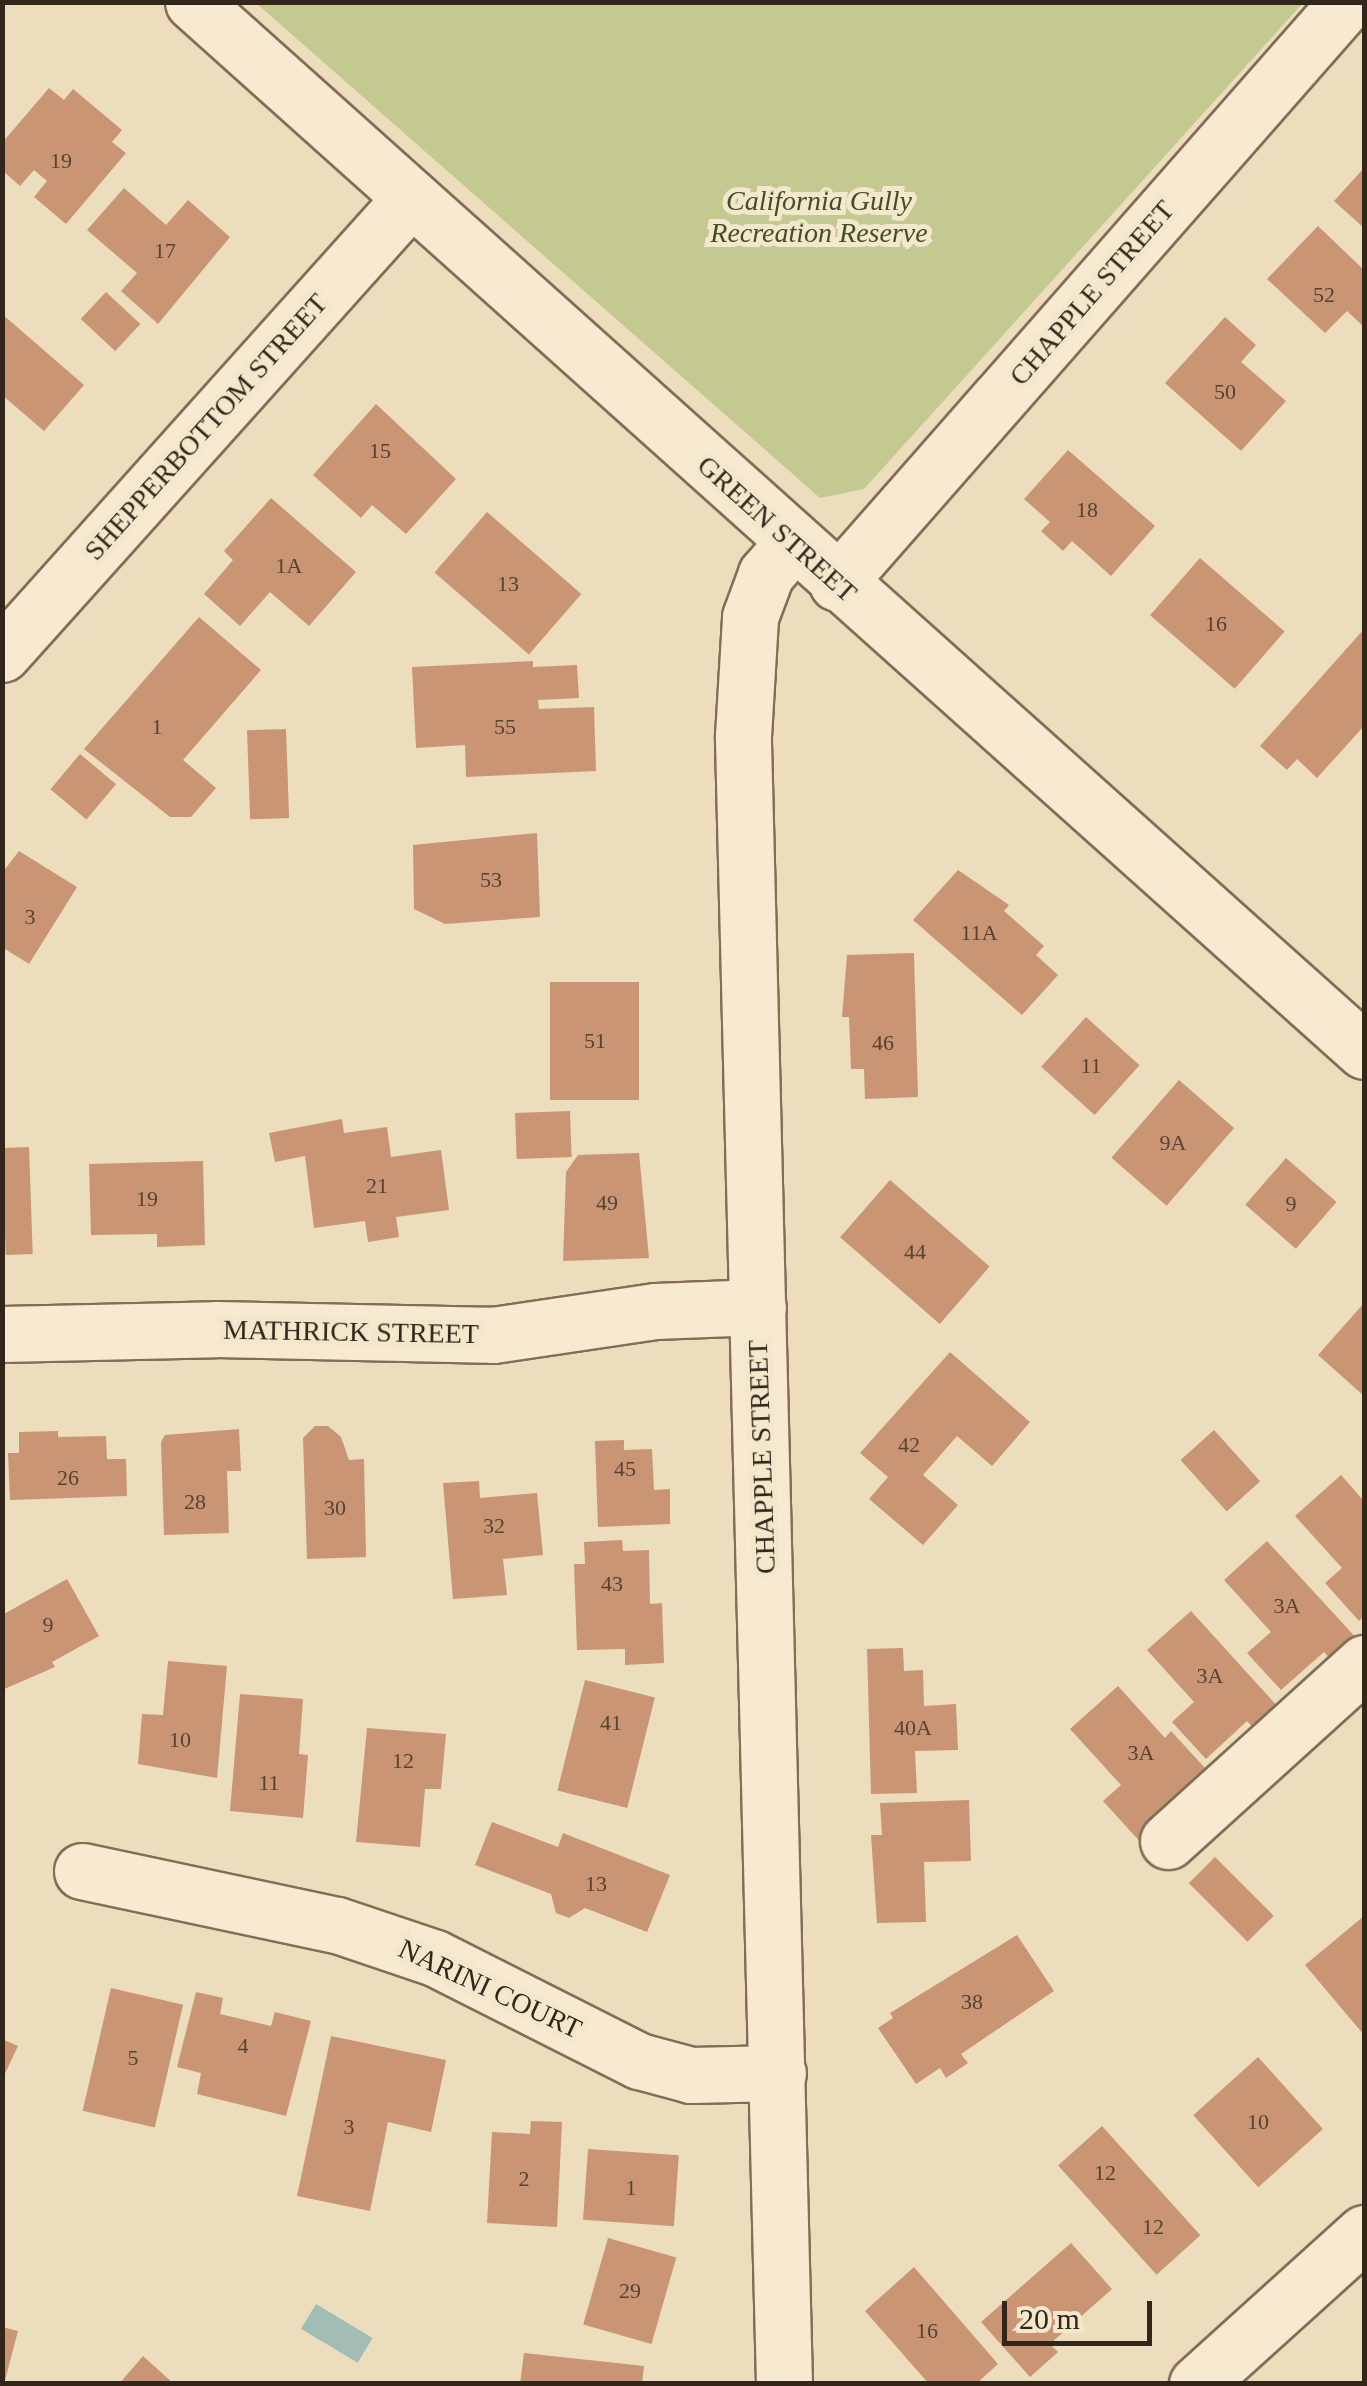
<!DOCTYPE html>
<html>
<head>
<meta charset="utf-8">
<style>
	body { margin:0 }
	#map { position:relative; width:1367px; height:2386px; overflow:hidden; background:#ecddbd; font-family:"Times New Roman",serif }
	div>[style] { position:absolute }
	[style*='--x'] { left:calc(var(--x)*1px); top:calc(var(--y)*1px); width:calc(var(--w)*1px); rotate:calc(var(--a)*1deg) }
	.green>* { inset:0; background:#c4c992 }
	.water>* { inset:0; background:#a1bdb4; transform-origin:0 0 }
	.building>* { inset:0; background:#c99574; transform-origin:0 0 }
	.roads { filter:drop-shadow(2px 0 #836d57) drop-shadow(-2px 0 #836d57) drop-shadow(0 2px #836d57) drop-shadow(0 -2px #836d57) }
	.minor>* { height:55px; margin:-27.5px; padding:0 27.5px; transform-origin:27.5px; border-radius:27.5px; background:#f7ead0 }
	span { translate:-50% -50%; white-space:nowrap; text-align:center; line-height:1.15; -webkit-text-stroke:10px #f3e7cc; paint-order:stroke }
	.number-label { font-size:22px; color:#584231 }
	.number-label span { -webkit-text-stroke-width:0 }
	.park-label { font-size:28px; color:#444e23; font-style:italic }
	.street-label { font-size:28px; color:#32261b }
	.frame { position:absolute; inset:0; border:5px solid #32261b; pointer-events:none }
	.scale { position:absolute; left:1002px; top:2301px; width:150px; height:45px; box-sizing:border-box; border:5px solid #32261b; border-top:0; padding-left:12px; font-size:30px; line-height:35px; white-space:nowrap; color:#32261b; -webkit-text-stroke:8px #f3e7cc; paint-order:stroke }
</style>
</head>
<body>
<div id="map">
	<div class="green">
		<div style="clip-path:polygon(256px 3px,1303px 3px,864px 489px,820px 498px)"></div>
	</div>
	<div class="water">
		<div style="left:316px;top:2304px;width:66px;height:29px;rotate:31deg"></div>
	</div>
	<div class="building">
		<div style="clip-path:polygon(49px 88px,64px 100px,73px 89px,122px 130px,112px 142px,126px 153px,66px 224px,34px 197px,47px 181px,34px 170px,20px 186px,2px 170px,2px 143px)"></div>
		<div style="clip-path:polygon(1364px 168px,1364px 228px,1334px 201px)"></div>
		<div style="clip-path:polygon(124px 188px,166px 225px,188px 200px,230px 237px,158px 324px,121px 291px,137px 273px,87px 230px)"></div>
		<div style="clip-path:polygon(1318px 226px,1364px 270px,1364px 327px,1347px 311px,1325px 333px,1267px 279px)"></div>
		<div style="left:106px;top:292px;width:47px;height:37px;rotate:43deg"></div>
		<div style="clip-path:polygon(2px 314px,84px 385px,44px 431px,2px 395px)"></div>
		<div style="clip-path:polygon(1225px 317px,1256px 345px,1241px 362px,1286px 401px,1241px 451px,1165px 383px)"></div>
		<div style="clip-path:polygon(376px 404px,456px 479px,406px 534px,372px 505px,361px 518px,313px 475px)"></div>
		<div style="clip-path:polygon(1068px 450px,1155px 526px,1111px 576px,1072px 541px,1063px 551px,1041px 531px,1050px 522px,1024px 499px)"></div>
		<div style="clip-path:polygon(271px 498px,356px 572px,309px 626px,270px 592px,240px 626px,204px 594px,233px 560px,224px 551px)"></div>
		<div style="left:487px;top:512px;width:125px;height:80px;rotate:41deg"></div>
		<div style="left:1200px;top:558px;width:112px;height:76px;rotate:41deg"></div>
		<div style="clip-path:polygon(199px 617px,261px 670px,183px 760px,216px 788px,191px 817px,170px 817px,84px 749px)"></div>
		<div style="clip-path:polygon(1364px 629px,1364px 726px,1317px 778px,1297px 759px,1287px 770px,1260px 746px)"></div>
		<div style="clip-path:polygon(533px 661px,533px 667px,577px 665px,579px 698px,538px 700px,539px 709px,594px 707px,596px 771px,466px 777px,465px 745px,416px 748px,412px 667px)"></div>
		<div style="left:286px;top:729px;width:89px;height:39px;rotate:88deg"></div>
		<div style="left:80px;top:754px;width:47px;height:46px;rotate:40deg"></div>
		<div style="clip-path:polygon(537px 833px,540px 917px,445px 924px,414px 909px,413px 845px)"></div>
		<div style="clip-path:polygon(19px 851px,77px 887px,29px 964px,2px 947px,2px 873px)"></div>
		<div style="clip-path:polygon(958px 870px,1009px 905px,1004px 911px,1044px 946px,1036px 955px,1058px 975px,1022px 1015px,913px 920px)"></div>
		<div style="clip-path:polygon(914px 953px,918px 1097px,865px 1099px,864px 1069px,851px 1069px,849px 1017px,842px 1017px,847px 955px)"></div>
		<div style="left:550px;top:982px;width:89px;height:118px"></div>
		<div style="left:1086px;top:1017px;width:72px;height:67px;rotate:42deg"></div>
		<div style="left:1179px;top:1080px;width:73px;height:103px;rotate:41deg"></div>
		<div style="left:570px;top:1111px;width:46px;height:55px;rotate:88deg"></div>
		<div style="clip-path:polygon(342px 1119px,344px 1133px,387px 1127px,391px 1157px,441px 1150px,449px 1210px,396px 1217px,399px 1237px,368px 1242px,365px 1221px,314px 1228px,305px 1156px,275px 1162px,269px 1133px)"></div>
		<div style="left:29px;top:1147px;width:107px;height:27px;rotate:88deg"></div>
		<div style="clip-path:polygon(639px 1153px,649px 1258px,563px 1261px,566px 1172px,578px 1155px)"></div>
		<div style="left:1286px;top:1158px;width:67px;height:62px;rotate:41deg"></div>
		<div style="clip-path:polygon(203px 1161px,205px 1245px,157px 1247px,157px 1234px,91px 1235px,89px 1164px)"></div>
		<div style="left:890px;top:1180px;width:132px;height:76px;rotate:41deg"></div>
		<div style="clip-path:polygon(1364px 1303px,1364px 1396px,1318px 1355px)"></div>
		<div style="clip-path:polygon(950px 1352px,1030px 1422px,992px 1466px,957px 1436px,923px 1475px,958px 1505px,923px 1545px,869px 1499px,888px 1477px,860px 1453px)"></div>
		<div style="clip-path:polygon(315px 1426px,328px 1426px,341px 1437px,349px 1460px,364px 1459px,366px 1557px,307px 1559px,303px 1438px)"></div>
		<div style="clip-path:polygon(239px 1429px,241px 1471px,227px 1471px,229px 1533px,164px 1535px,161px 1442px,165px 1435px)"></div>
		<div style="left:1214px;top:1430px;width:69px;height:45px;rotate:48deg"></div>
		<div style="clip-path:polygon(58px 1431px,58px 1437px,106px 1436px,107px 1459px,126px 1459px,127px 1496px,10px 1500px,8px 1453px,19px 1453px,19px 1432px)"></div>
		<div style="clip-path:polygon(624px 1440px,624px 1450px,652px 1449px,654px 1490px,670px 1489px,670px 1524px,598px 1527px,595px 1441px)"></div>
		<div style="clip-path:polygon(1341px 1475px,1364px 1501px,1364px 1616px,1359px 1621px,1325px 1583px,1342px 1568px,1295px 1516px)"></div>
		<div style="clip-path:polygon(479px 1481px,480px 1498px,537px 1493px,543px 1555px,503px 1559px,507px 1595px,453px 1599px,443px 1483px)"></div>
		<div style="clip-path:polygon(622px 1540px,623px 1551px,649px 1550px,650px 1604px,662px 1603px,664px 1663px,625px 1665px,625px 1649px,577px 1650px,574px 1564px,585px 1564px,584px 1542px)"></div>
		<div style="clip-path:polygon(1267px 1541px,1359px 1641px,1334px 1663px,1324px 1652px,1281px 1690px,1247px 1653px,1271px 1632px,1224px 1580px)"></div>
		<div style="clip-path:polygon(67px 1579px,99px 1636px,52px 1662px,55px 1667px,2px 1690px,2px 1615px)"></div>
		<div style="clip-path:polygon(1191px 1611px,1280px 1709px,1256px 1731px,1247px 1721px,1206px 1759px,1172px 1722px,1194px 1702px,1147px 1650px)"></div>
		<div style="clip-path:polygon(903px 1648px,904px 1671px,923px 1670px,924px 1706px,956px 1704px,958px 1750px,915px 1751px,917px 1793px,871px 1794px,867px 1649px)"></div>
		<div style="clip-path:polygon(168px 1661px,227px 1666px,217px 1778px,138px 1764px,142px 1714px,163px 1715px)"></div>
		<div style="left:585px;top:1680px;width:72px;height:114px;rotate:14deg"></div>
		<div style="clip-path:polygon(1118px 1686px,1165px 1738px,1171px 1731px,1205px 1768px,1157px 1812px,1167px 1822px,1143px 1845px,1103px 1801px,1121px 1785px,1070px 1729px)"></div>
		<div style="clip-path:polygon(240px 1694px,303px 1699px,299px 1754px,308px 1755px,303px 1818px,230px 1811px)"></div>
		<div style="clip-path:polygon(367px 1728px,446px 1734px,441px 1789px,425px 1789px,420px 1847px,356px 1842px)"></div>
		<div style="clip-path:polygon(969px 1800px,971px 1861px,924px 1862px,926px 1922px,877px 1923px,871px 1835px,882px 1835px,880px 1803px)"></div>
		<div style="clip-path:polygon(492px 1822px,558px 1847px,563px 1833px,670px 1875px,647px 1932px,585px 1908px,569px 1918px,556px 1913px,551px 1894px,475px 1865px)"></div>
		<div style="left:1215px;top:1857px;width:83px;height:37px;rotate:45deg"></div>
		<div style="clip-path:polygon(1364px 1916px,1364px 2035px,1305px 1965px)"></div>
		<div style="clip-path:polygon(1017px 1935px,1054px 1991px,961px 2054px,968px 2063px,946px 2078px,940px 2068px,916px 2084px,878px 2028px,893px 2018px,890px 2013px)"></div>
		<div style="left:111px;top:1988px;width:74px;height:126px;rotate:13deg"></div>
		<div style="clip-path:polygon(196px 1992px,223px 1998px,220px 2014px,271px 2026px,275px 2012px,311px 2021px,286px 2116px,197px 2094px,201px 2073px,177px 2067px)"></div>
		<div style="clip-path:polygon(331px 2036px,446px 2060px,431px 2132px,388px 2122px,370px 2211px,297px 2196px)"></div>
		<div style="clip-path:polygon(2px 2039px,18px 2046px,2px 2080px)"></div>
		<div style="left:1258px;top:2057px;width:97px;height:87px;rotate:48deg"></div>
		<div style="clip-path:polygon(531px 2121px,562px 2122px,557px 2227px,487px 2223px,492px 2132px,530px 2134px)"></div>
		<div style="left:1102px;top:2126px;width:147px;height:59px;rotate:48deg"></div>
		<div style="left:588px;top:2149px;width:91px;height:71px;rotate:4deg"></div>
		<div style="left:608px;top:2238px;width:71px;height:90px;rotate:16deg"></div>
		<div style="clip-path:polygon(1071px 2243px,1112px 2289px,1050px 2344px,1058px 2352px,1030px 2377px,981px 2322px)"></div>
		<div style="clip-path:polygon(914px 2267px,998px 2364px,976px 2384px,929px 2384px,865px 2311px)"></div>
		<div style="clip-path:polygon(2px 2327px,18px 2331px,4px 2384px,2px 2384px)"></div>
		<div style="clip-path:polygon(524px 2353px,644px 2366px,642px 2384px,520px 2384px)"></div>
		<div style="clip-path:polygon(143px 2356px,174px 2384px,119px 2384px)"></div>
	</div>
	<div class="roads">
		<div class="minor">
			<div style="--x:193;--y:2;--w:1572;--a:41.85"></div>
			<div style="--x:837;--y:583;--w:773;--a:-48.72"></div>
			<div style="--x:2;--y:654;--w:610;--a:-48.12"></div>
			<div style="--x:2;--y:1334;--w:214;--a:-1.3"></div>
			<div style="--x:216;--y:1329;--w:277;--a:1.2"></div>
			<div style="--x:493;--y:1335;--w:164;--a:-8.4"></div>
			<div style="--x:655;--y:1311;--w:103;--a:-2.2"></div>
			<div style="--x:1168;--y:1841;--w:265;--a:-42.2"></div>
			<div style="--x:82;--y:1871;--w:261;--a:12"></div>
			<div style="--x:337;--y:1925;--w:103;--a:18.6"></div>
			<div style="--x:435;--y:1958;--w:229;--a:26.8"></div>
			<div style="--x:639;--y:2061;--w:54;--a:15.1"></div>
			<div style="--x:691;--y:2075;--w:87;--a:-1.3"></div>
			<div style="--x:784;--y:2384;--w:1649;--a:-91.43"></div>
			<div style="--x:743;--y:736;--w:119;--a:-86.6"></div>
			<div style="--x:750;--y:617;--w:46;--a:-69.6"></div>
			<div style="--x:766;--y:574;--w:41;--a:-48.9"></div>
			<div style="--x:1197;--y:2384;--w:225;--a:-42.1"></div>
		</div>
	</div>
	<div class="number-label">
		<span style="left:61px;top:161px">19</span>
		<span style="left:165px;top:251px">17</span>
		<span style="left:1324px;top:295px">52</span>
		<span style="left:1225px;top:392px">50</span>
		<span style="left:380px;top:451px">15</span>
		<span style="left:1087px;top:510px">18</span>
		<span style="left:289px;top:566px">1A</span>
		<span style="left:508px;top:584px">13</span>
		<span style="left:1216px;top:624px">16</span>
		<span style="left:157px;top:727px">1</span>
		<span style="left:505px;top:727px">55</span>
		<span style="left:491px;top:880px">53</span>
		<span style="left:30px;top:917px">3</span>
		<span style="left:979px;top:933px">11A</span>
		<span style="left:595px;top:1041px">51</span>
		<span style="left:883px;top:1043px">46</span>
		<span style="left:1091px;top:1066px">11</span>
		<span style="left:1173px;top:1143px">9A</span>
		<span style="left:377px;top:1186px">21</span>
		<span style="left:147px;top:1199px">19</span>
		<span style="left:607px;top:1203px">49</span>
		<span style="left:1291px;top:1204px">9</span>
		<span style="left:915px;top:1252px">44</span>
		<span style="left:909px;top:1445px">42</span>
		<span style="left:625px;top:1469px">45</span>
		<span style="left:68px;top:1478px">26</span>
		<span style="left:195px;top:1502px">28</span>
		<span style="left:335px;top:1508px">30</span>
		<span style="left:494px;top:1526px">32</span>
		<span style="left:612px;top:1584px">43</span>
		<span style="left:1287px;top:1606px">3A</span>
		<span style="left:48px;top:1625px">9</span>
		<span style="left:1210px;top:1676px">3A</span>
		<span style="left:611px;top:1723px">41</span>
		<span style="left:913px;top:1728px">40A</span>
		<span style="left:180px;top:1740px">10</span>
		<span style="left:1141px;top:1753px">3A</span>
		<span style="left:403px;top:1761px">12</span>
		<span style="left:269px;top:1783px">11</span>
		<span style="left:596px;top:1884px">13</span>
		<span style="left:972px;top:2002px">38</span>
		<span style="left:243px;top:2046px">4</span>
		<span style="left:133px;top:2058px">5</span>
		<span style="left:1258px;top:2122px">10</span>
		<span style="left:349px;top:2127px">3</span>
		<span style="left:1105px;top:2173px">12</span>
		<span style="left:524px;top:2179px">2</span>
		<span style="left:631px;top:2188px">1</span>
		<span style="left:1153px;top:2227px">12</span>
		<span style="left:630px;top:2291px">29</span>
		<span style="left:927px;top:2331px">16</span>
	</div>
	<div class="park-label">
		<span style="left:819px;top:217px">California Gully<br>Recreation Reserve</span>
	</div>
	<div class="street-label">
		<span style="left:1092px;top:293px;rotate:-49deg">CHAPPLE STREET</span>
		<span style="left:206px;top:427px;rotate:-48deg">SHEPPERBOTTOM STREET</span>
		<span style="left:777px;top:529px;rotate:42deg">GREEN STREET</span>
		<span style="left:351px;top:1332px;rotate:1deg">MATHRICK STREET</span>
		<span style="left:762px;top:1457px;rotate:-92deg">CHAPPLE STREET</span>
		<span style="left:490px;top:1989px;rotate:25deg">NARINI COURT</span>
	</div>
	<div class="frame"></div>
	<div class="scale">20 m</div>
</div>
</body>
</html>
